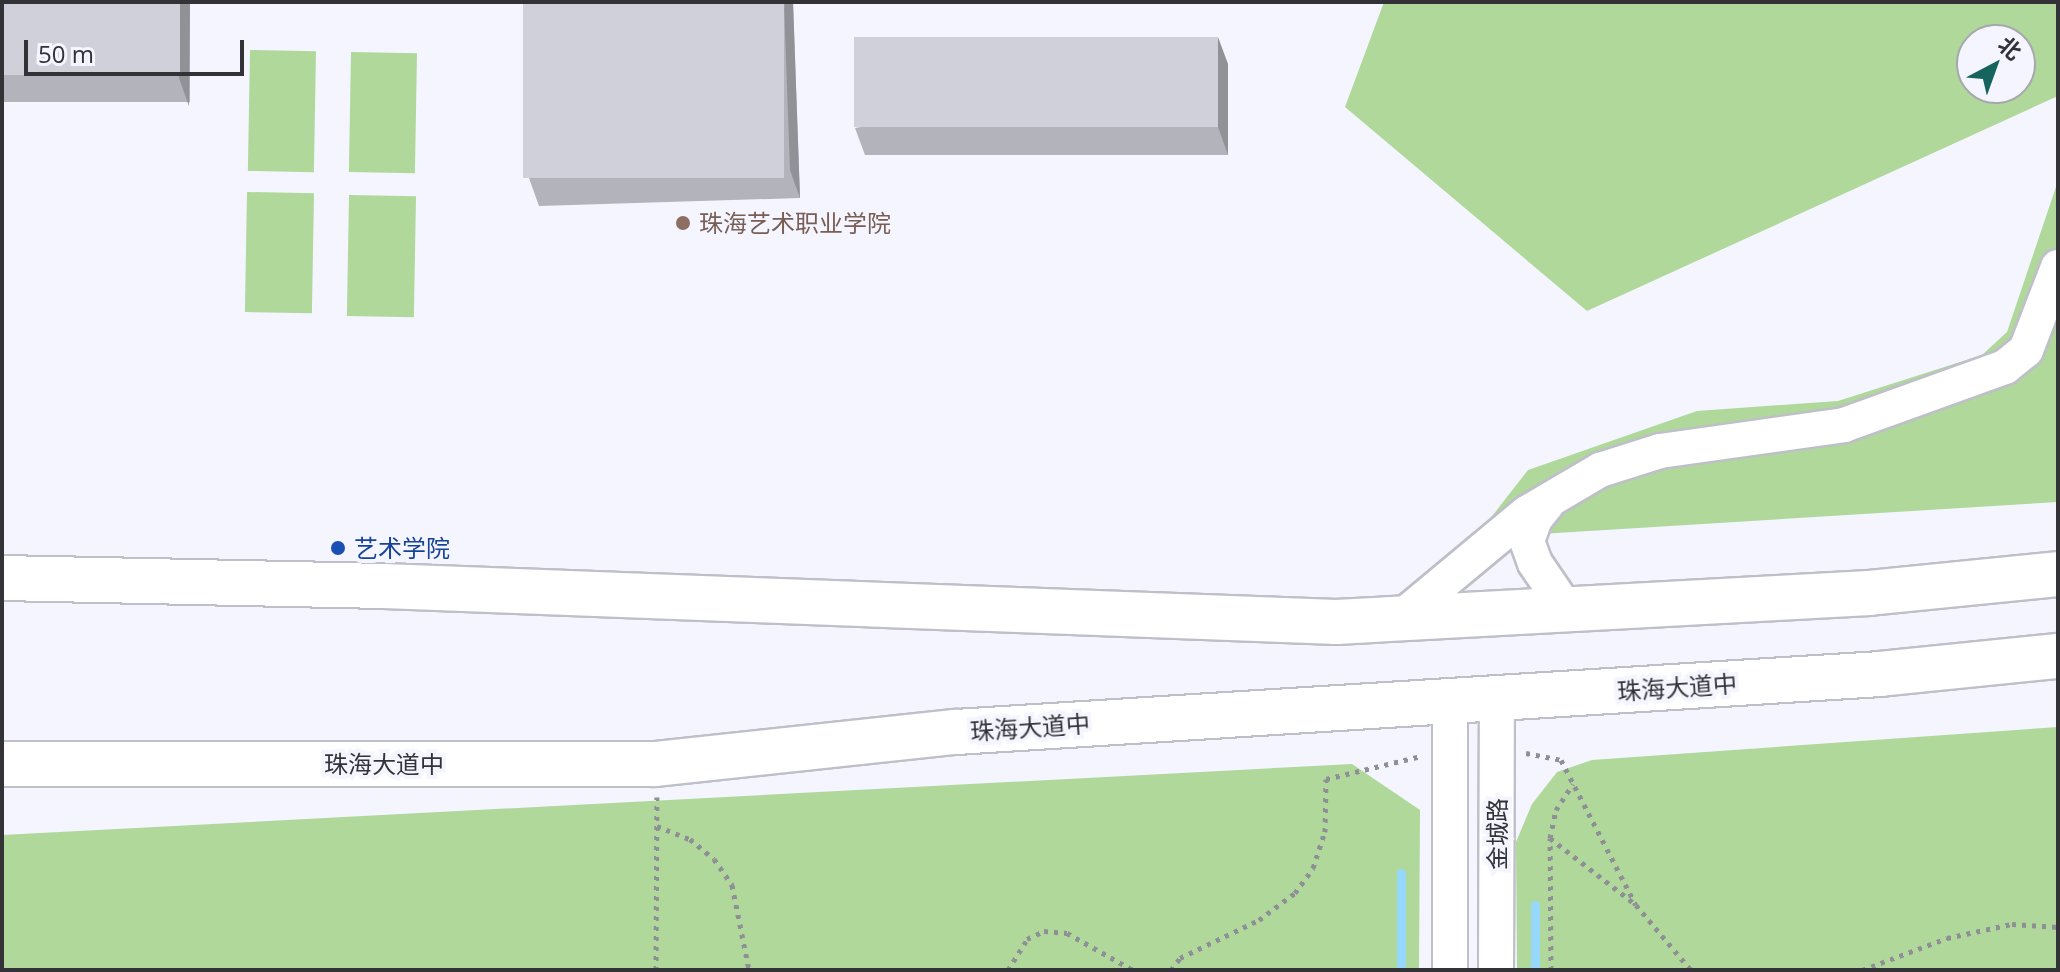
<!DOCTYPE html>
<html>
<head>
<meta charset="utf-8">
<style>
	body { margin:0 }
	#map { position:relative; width:2060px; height:972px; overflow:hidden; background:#f4f5fe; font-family:"Open Sans","Noto Sans SC",sans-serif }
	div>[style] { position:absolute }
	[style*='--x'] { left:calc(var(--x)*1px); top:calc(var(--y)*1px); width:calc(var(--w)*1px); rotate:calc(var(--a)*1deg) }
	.green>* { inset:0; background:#afd89a; transform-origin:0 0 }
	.stream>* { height:9px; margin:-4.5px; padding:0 4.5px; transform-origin:4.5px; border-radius:4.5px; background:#96d7fc }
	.path>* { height:5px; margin-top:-2.5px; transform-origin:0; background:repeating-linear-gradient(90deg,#8f8f96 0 4px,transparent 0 10px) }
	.roads { filter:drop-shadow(2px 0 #bebfc8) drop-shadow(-2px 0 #bebfc8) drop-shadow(0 2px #bebfc8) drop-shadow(0 -2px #bebfc8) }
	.minor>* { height:34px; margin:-17px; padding:0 17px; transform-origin:17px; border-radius:17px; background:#fff }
	.highway>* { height:44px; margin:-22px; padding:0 22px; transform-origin:22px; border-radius:22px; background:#fff }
	.wall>* { inset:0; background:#b2b3bb; transform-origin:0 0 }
	.shaded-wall>* { inset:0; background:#919298 }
	.building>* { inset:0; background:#cfd0d9; transform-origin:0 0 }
	.dots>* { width:22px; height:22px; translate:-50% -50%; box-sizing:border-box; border:4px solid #f4f5fe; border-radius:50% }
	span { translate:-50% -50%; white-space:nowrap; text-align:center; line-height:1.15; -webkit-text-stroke:8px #f4f5fe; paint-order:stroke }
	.education-label { font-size:24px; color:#785e54 }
	.left { translate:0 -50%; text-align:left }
	.transit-label { font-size:24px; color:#164399 }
	.street-label { font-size:24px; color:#333337 }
	.frame { position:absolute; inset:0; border:4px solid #333337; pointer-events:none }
	.north { position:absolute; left:1956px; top:24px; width:80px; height:80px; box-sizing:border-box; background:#f4f5fe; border:2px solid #a7a7ae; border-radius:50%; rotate:41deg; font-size:22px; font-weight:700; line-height:32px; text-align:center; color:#333337 }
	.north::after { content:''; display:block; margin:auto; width:28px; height:36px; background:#17645e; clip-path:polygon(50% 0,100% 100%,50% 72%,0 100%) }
	.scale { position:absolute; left:24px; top:40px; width:220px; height:36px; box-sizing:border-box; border:4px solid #333337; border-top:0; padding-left:10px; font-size:24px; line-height:28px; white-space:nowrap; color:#333337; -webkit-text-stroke:6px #f4f5fe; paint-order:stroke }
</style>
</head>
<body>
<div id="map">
	<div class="green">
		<div style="clip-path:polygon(evenodd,1384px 2px,2058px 2px,2058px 96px,1587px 311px,1345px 107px,1384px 2px,2020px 40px,2020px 88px,1972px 88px,1972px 40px,2020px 40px)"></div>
		<div style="left:250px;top:50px;width:66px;height:121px;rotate:1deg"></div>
		<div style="left:351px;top:52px;width:66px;height:120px;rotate:1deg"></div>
		<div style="clip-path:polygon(2058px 181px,2058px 502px,1475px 538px,1528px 470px,1697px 411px,1838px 401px,1982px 355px,2007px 332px)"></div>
		<div style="left:247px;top:192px;width:67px;height:120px;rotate:1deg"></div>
		<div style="left:349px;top:195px;width:67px;height:121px;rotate:1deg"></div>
		<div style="clip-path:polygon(2058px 727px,2058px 970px,1517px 970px,1516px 842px,1532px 804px,1557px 772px,1592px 760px)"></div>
		<div style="clip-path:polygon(1352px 764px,1420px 810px,1419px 970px,2px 970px,2px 835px)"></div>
	</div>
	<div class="stream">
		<div style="--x:1401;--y:970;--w:97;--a:-90"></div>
		<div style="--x:1535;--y:970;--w:65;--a:-90"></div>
	</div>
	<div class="path">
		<div style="--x:1526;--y:753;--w:36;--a:11"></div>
		<div style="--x:1561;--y:760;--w:163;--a:62.7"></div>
		<div style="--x:1636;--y:905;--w:85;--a:49.8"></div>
		<div style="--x:657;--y:826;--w:35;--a:22"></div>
		<div style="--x:690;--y:839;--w:31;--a:40"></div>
		<div style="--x:714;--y:859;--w:32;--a:55"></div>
		<div style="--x:732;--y:885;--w:87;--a:78.7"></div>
		<div style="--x:1550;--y:838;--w:108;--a:37.8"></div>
		<div style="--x:656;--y:970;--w:173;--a:-89.7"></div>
		<div style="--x:1008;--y:970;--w:36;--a:-58"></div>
		<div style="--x:1027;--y:939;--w:19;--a:-25"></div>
		<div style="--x:1044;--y:931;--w:23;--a:5"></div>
		<div style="--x:1067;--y:933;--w:76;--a:29.3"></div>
		<div style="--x:1171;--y:970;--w:15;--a:-53"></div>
		<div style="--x:1180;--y:958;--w:88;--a:-25.7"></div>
		<div style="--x:1259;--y:920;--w:45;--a:-36.9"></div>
		<div style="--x:1295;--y:893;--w:31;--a:-54"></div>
		<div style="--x:1313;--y:868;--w:38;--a:-72"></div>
		<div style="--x:1325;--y:832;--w:53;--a:-88.9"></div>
		<div style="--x:1326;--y:779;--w:98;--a:-13.6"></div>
		<div style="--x:1551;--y:970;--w:132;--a:-90.4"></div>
		<div style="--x:1550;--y:838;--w:29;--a:-78"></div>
		<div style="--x:1556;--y:810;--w:31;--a:-57"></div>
		<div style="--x:1862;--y:970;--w:91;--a:-20.6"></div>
		<div style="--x:1947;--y:938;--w:66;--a:-12.2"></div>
		<div style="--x:2012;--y:924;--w:46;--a:3.7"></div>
	</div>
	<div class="roads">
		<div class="minor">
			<div style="--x:1547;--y:504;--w:19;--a:129"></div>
			<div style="--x:1535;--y:519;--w:23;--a:110"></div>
			<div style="--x:1527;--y:541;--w:23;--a:70"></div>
			<div style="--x:1535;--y:563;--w:60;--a:55.8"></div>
			<div style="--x:1398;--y:620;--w:168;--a:-39.7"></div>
			<div style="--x:1527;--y:513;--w:85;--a:-30.5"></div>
			<div style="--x:1600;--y:470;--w:63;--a:-17.6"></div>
			<div style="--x:1660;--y:451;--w:186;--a:-8"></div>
			<div style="--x:1844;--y:425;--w:171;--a:-19.8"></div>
			<div style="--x:2005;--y:367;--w:27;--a:-39"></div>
			<div style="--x:2026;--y:350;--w:89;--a:-68.9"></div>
			<div style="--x:1450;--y:970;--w:271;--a:-90"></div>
			<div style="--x:1496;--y:970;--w:271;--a:-89.8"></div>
		</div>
		<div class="highway">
			<div style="--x:2;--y:578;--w:382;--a:1.2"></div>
			<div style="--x:384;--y:586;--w:953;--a:2.17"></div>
			<div style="--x:1336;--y:622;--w:534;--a:-3.11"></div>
			<div style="--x:1869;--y:593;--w:190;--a:-5.7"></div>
			<div style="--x:2;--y:764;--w:653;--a:0"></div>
			<div style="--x:655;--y:764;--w:303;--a:-6.1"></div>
			<div style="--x:956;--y:732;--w:926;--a:-3.59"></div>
			<div style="--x:1880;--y:674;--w:179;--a:-5.8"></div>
		</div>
	</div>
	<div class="wall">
		<div style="left:2px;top:2px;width:188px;height:100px"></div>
		<div style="clip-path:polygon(793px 2px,800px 198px,539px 206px,529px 178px)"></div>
		<div style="clip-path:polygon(1228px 64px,1228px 155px,865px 155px,855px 128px)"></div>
	</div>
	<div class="shaded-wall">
		<div style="clip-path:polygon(180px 2px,190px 2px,189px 106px,179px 78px)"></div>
		<div style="clip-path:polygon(784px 2px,793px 2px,800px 198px,790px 170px)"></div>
		<div style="clip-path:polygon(1218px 37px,1228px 64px,1228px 155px,1218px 127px)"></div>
	</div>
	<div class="building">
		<div style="left:2px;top:2px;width:178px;height:73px"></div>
		<div style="left:523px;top:2px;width:261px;height:176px"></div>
		<div style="left:1218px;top:37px;width:90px;height:364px;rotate:90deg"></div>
	</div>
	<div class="dots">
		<div style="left:683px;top:223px;background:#8d6e63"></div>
		<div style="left:338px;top:548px;background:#1a4fb4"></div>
	</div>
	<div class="education-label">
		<span class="left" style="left:699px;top:223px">珠海艺术职业学院</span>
	</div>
	<div class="transit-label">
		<span class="left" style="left:354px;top:548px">艺术学院</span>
	</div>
	<div class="street-label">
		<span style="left:1677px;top:687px;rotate:-4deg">珠海大道中</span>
		<span style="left:1030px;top:727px;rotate:-4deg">珠海大道中</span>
		<span style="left:384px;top:764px">珠海大道中</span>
		<span style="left:1497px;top:834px;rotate:-90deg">金城路</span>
	</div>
	<div class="frame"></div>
	<div class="north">北</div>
	<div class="scale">50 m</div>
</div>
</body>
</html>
